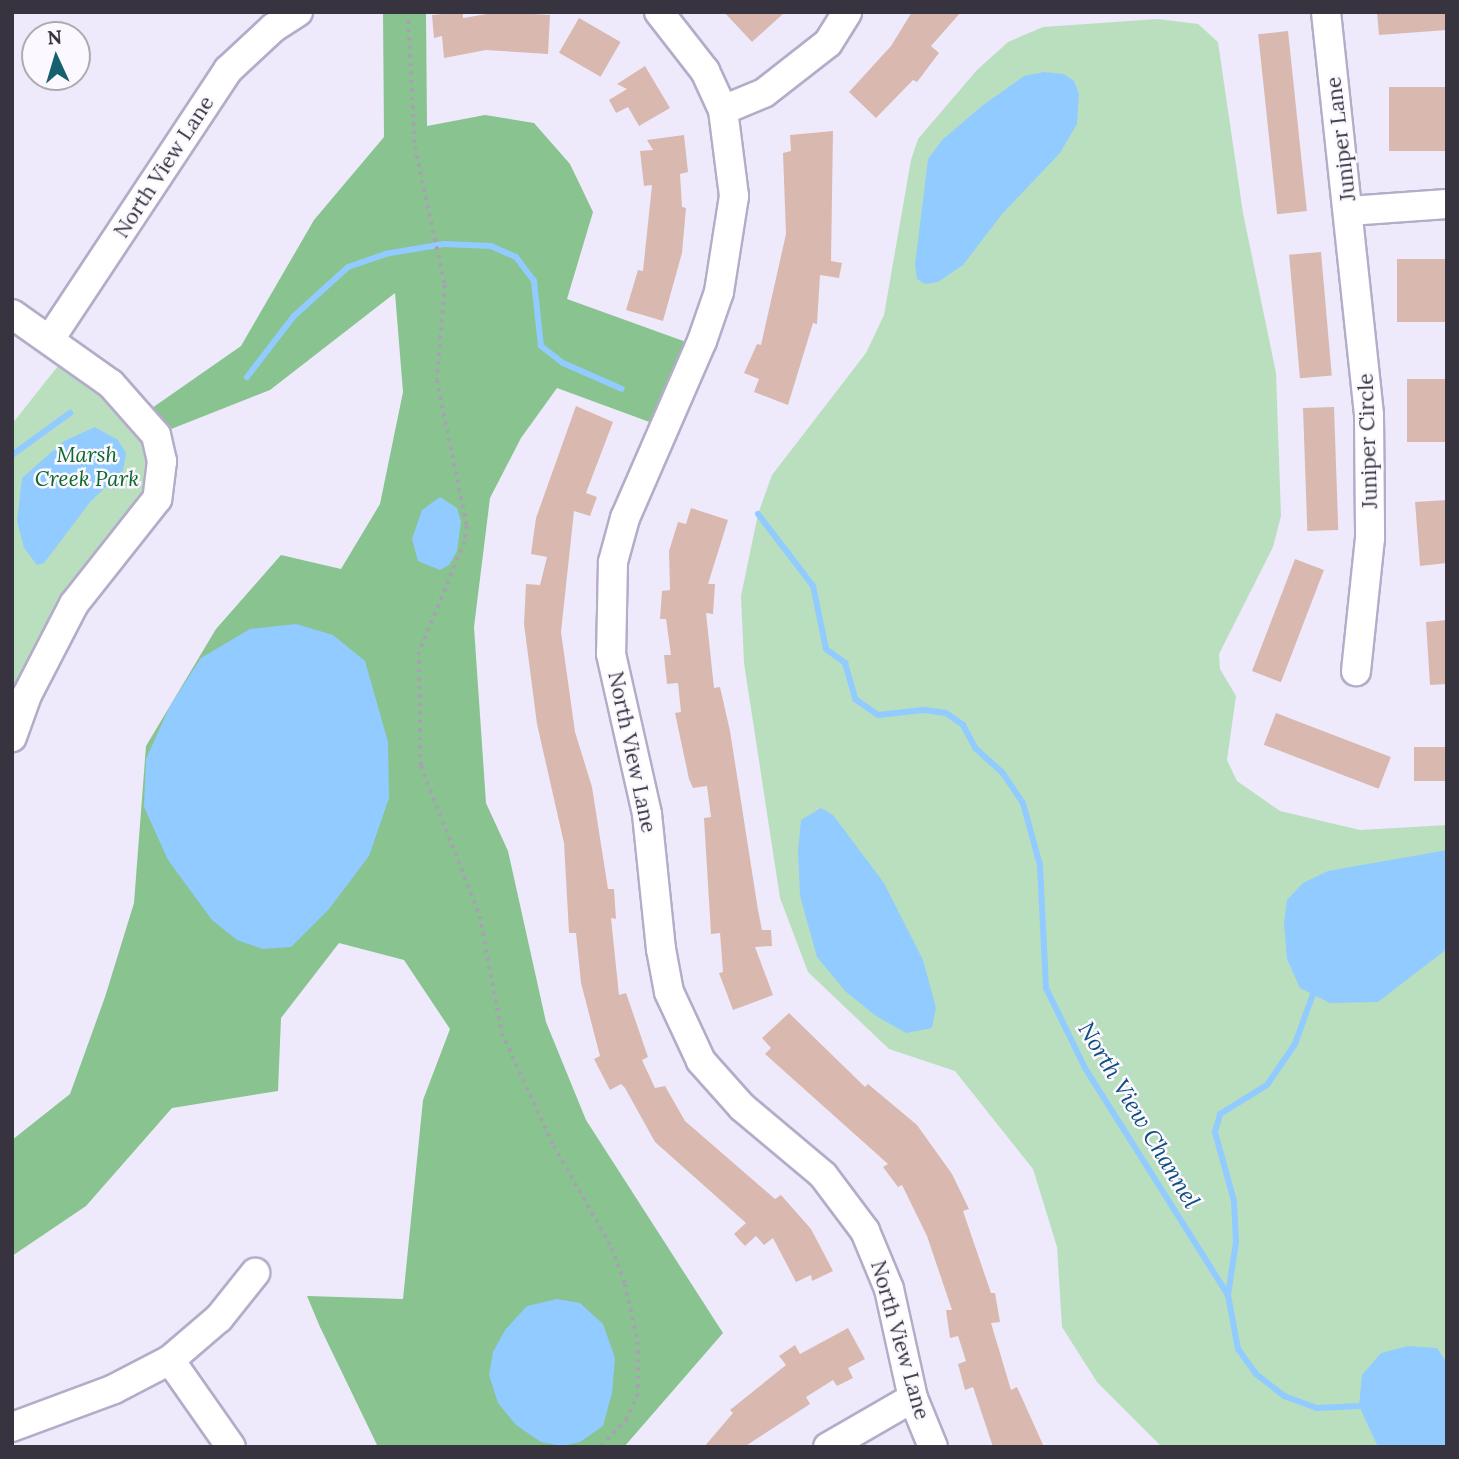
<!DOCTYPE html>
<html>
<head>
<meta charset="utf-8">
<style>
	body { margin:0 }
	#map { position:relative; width:1459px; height:1459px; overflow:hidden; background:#eeeafb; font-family:Lora,serif }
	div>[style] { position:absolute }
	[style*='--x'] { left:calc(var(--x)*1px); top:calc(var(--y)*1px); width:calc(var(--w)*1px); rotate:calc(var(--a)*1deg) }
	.green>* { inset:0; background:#badfbf }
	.forest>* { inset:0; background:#88c390 }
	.water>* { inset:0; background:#92cbff }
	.stream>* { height:6px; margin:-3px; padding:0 3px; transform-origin:3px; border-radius:3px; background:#92cbff }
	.building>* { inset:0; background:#d9b9af; transform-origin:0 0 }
	.path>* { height:3.5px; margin-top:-1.75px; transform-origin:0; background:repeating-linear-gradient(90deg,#a6a2b1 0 3.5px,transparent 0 8.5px) }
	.roads { filter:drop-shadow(2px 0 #b4acc8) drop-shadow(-2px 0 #b4acc8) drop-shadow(0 2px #b4acc8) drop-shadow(0 -2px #b4acc8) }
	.minor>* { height:28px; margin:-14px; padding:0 14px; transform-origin:14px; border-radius:14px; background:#fff }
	span { translate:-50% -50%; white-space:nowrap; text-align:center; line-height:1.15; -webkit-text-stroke:5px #fbf9ff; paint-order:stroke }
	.street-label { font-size:21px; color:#37343f }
	.park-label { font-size:21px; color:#0b682a; font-style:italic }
	.water-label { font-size:23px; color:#0f4f7f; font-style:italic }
	.frame { position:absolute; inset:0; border:14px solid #37343f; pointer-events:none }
	.north { position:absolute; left:21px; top:21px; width:70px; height:70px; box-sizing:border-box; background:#fbf9ff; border:2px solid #adaab2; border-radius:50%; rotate:356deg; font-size:19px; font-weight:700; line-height:28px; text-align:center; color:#37343f }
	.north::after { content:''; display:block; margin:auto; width:24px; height:32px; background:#16616e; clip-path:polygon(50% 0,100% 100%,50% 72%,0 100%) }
</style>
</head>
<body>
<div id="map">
	<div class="green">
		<div style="clip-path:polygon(1158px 19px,1198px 24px,1218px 42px,1243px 213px,1276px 373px,1281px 516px,1273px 547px,1219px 654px,1220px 669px,1236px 696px,1227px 760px,1237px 781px,1280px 811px,1360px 830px,1447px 825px,1447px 1447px,1162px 1447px,1097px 1382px,1062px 1327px,1057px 1247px,1033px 1169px,955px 1071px,889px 1049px,808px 972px,780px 898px,744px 663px,741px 596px,758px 514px,772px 475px,866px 353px,884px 315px,911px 160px,918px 139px,977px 70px,1008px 42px,1043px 27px)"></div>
		<div style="clip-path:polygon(69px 352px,162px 461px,100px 569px,12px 737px,12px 424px)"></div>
	</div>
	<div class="forest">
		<div style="clip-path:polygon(383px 12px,426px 12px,427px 126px,485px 115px,534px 123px,570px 164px,593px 212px,567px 299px,700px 347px,663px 427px,557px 388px,521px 438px,490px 498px,474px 627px,486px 803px,508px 851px,546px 1022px,586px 1120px,723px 1333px,624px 1447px,378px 1447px,320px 1327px,307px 1296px,403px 1299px,423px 1100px,450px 1029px,404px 960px,339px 943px,281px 1018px,278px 1091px,172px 1108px,86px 1206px,12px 1256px,12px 1140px,70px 1094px,105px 997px,134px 903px,146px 746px,216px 629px,281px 555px,341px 569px,380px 504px,403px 392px,395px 293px,270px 390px,156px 435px,142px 415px,241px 346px,314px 220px,384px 137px)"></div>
	</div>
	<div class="water">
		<div style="clip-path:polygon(1044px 72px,1064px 74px,1074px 81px,1079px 94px,1077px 124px,1060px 153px,1002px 214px,963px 265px,938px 282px,925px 284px,917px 279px,915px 265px,928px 159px,942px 140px,982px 106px,1024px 76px)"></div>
		<div style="clip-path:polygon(95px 427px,118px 440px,126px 453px,123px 471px,91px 501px,44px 563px,37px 565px,24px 548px,17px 521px,22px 478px,64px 441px)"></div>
		<div style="clip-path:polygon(440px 497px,457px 508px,461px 522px,457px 551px,449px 565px,440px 570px,418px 561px,412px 539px,422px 510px)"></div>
		<div style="clip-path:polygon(296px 624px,333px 635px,365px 661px,388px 742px,389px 798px,369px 856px,329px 909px,291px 947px,262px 949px,237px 940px,212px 920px,168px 860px,144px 807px,146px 759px,170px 706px,201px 658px,250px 629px)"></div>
		<div style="clip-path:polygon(821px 808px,833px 815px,884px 883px,923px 960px,936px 1008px,932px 1028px,906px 1033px,876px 1016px,845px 991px,817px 957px,800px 896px,798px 851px,801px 820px)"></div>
		<div style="clip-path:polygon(1447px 850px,1447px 949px,1378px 1002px,1330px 1003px,1300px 988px,1287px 959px,1284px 923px,1287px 900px,1303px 883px,1328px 871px)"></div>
		<div style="clip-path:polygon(557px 1299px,580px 1303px,603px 1324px,615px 1358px,612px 1393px,603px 1426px,580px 1442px,562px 1446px,541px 1442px,516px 1425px,498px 1403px,489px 1375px,493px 1352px,505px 1330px,527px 1306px)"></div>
		<div style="clip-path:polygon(1408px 1346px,1437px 1348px,1447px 1363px,1447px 1447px,1378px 1447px,1359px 1406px,1362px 1375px,1381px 1353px)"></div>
	</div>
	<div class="stream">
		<div style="--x:247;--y:377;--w:77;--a:-52.4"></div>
		<div style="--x:294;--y:316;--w:73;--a:-42.2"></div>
		<div style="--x:348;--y:267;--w:39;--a:-19"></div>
		<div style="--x:385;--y:254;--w:60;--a:-9.6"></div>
		<div style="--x:444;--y:244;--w:47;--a:2.4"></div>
		<div style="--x:491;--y:246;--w:27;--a:24"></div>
		<div style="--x:516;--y:257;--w:30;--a:53"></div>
		<div style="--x:534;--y:281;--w:65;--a:83.9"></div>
		<div style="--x:541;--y:346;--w:28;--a:38"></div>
		<div style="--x:563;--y:363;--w:64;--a:23.8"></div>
		<div style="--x:12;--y:455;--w:72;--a:-35.9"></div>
		<div style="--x:758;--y:514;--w:91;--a:52.6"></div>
		<div style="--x:813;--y:586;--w:64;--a:78.3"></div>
		<div style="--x:826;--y:649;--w:24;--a:36"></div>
		<div style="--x:845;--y:663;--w:37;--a:74"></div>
		<div style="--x:855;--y:699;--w:28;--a:35"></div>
		<div style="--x:878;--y:715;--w:46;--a:-6.2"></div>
		<div style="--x:924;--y:710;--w:22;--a:8"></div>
		<div style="--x:946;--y:713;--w:21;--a:35"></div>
		<div style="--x:963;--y:725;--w:26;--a:62"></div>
		<div style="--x:975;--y:748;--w:36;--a:42"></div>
		<div style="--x:1002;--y:772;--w:37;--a:56"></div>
		<div style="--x:1023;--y:803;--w:64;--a:74.7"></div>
		<div style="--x:1040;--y:865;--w:123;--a:87.2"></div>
		<div style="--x:1046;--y:988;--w:89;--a:64"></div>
		<div style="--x:1085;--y:1068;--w:268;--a:57.8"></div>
		<div style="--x:1228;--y:1295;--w:55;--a:79.5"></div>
		<div style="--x:1238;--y:1349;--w:31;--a:54"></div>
		<div style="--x:1256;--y:1374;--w:36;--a:38"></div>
		<div style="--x:1284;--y:1396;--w:35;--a:20"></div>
		<div style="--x:1317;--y:1408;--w:42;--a:-2.7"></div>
		<div style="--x:1228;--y:1295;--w:54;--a:-81.4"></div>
		<div style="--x:1236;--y:1242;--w:41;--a:-92.8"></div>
		<div style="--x:1234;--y:1201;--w:72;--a:-105.4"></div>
		<div style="--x:1215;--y:1132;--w:19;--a:-74"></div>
		<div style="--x:1220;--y:1114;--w:55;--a:-31.7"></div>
		<div style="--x:1267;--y:1085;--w:50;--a:-55.7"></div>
		<div style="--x:1295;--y:1044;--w:53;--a:-70.2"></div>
	</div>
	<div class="building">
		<div style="clip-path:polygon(463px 12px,463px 18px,499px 12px,550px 15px,548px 54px,486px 50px,444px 58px,442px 36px,434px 38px,432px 15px)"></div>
		<div style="clip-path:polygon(724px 12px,785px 12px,752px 42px)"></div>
		<div style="clip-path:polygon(912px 12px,961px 12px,931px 46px,939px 53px,917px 82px,913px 80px,876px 118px,849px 92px,891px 46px)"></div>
		<div style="clip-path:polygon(1377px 12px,1447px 12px,1447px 30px,1379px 35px)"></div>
		<div style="left:579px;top:18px;width:48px;height:40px;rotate:30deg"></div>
		<div style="left:1288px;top:31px;width:181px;height:30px;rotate:84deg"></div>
		<div style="clip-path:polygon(645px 66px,670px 108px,639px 126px,628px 107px,616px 113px,609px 100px,627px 89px,617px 84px)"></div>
		<div style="left:1447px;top:87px;width:64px;height:58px;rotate:90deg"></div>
		<div style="clip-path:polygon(833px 131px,831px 261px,842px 263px,839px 278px,820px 275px,817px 324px,813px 323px,788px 405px,754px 392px,759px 379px,744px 373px,757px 344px,761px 345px,786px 234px,783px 153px,791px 151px,790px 135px)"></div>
		<div style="clip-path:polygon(684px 135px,688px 172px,680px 174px,682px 207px,686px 208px,682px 253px,663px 321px,626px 310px,638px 270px,643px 271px,652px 185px,644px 186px,640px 151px,653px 150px,647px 140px)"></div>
		<div style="left:1321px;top:252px;width:124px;height:32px;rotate:85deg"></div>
		<div style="left:1447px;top:259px;width:63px;height:50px;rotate:90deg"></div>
		<div style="left:1447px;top:379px;width:63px;height:40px;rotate:90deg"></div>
		<div style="clip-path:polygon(576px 406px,613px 422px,586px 493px,597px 497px,590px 516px,574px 511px,561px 632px,575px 732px,592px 787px,608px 889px,614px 889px,616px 919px,611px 918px,619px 995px,626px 993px,648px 1057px,642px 1060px,655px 1088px,665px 1086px,685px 1121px,775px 1199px,781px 1195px,811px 1229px,833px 1271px,812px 1281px,811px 1275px,796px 1282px,773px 1238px,764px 1245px,756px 1236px,745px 1246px,734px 1234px,746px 1223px,655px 1142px,625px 1088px,621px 1084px,610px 1090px,594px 1059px,600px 1056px,581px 983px,576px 933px,569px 933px,564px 843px,537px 724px,524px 624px,526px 584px,540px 585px,547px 557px,531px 554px,536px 518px)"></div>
		<div style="left:1334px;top:407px;width:123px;height:31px;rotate:88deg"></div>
		<div style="clip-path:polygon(1447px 500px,1447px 563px,1420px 566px,1415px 502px)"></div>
		<div style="clip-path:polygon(691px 508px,728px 520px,708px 584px,715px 584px,713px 614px,706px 613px,714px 688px,720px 687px,730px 731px,758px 910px,762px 930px,771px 930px,772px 946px,755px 947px,773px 995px,733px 1010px,719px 973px,723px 972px,720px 933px,711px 934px,704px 818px,711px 817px,707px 786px,693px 788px,689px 779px,675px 713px,681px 712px,678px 683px,667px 684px,664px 655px,671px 655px,666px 619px,660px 619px,662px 591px,670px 590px,669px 551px,678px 522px,686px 524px)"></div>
		<div style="left:1295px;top:559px;width:31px;height:120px;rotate:21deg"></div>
		<div style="clip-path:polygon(1447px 620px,1447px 684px,1430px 685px,1426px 622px)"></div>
		<div style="left:1276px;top:713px;width:123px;height:34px;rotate:21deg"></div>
		<div style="left:1447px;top:747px;width:34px;height:33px;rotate:90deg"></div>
		<div style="clip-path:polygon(789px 1013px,865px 1087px,868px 1084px,917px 1125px,952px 1174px,969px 1209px,963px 1211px,991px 1293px,995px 1293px,1000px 1322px,991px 1323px,1011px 1390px,1017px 1387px,1044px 1447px,993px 1447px,973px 1387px,965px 1390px,958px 1364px,966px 1361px,958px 1336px,950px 1338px,946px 1310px,952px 1310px,927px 1236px,902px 1185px,898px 1187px,883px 1167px,888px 1164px,765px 1054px,771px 1048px,762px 1038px)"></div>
		<div style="clip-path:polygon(848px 1328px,865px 1359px,848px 1368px,853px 1378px,837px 1386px,833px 1380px,806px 1397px,810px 1404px,744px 1447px,704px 1447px,733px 1413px,730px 1410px,786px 1365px,779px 1356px,795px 1345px,800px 1354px)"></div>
	</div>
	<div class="path">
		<div style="--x:408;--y:12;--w:135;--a:87"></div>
		<div style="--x:415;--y:147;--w:141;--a:77.7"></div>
		<div style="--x:445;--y:285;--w:95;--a:94.8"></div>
		<div style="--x:437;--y:380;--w:149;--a:78.4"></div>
		<div style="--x:467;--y:526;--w:16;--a:97"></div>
		<div style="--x:465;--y:542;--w:119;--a:112.7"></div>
		<div style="--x:419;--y:652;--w:114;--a:89"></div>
		<div style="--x:421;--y:766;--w:161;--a:68.5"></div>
		<div style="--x:480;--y:916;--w:119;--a:79.4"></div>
		<div style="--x:502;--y:1033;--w:124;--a:65.3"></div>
		<div style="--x:554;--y:1146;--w:117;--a:60.4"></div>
		<div style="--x:612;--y:1248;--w:38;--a:70"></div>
		<div style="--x:625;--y:1284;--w:59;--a:77.4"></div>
		<div style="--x:638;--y:1342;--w:52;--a:90"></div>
		<div style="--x:638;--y:1394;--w:27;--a:114"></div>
		<div style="--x:627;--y:1419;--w:38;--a:133"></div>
	</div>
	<div class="roads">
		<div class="minor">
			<div style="--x:659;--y:12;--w:75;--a:52.1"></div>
			<div style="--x:705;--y:71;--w:43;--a:65.2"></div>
			<div style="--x:723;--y:110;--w:87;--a:82.7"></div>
			<div style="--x:734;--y:196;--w:97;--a:98.9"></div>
			<div style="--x:719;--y:292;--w:52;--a:109.1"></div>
			<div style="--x:702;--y:341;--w:193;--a:113.5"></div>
			<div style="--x:625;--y:518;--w:46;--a:105.3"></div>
			<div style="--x:613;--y:562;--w:92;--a:91.2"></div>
			<div style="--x:611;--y:654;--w:164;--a:77.3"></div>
			<div style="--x:647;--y:814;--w:136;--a:84.1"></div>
			<div style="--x:661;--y:949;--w:44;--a:79.5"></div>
			<div style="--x:669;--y:992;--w:76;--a:65.1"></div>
			<div style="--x:701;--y:1061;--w:62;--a:48.3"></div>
			<div style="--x:742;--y:1107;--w:106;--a:40"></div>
			<div style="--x:823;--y:1175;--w:70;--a:53.1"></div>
			<div style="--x:865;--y:1231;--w:63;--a:67.5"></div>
			<div style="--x:889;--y:1289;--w:112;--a:77.6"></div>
			<div style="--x:913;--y:1398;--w:53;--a:67.8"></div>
			<div style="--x:1326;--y:12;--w:405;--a:83.9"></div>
			<div style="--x:1369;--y:415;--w:123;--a:89.5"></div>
			<div style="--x:1370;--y:538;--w:134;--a:96"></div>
			<div style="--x:723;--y:110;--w:44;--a:-22.5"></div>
			<div style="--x:764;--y:93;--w:81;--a:-38"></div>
			<div style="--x:828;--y:43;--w:36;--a:-58"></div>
			<div style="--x:1349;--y:211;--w:98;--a:-4.1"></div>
			<div style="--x:12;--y:314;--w:121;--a:35.3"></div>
			<div style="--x:111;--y:384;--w:68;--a:48.6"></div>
			<div style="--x:156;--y:435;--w:27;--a:77"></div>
			<div style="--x:162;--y:461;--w:38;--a:97"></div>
			<div style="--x:157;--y:499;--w:134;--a:128.3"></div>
			<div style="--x:74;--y:604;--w:102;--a:117.3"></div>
			<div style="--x:27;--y:695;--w:45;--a:109.7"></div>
			<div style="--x:50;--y:339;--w:323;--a:-56.5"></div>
			<div style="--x:228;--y:70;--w:62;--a:-43"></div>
			<div style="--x:273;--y:28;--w:30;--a:-33"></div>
			<div style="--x:170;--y:1360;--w:106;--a:55"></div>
			<div style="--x:12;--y:1427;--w:109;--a:-20.4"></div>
			<div style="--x:114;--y:1389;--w:63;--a:-27.4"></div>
			<div style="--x:170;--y:1360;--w:65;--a:-40.6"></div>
			<div style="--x:219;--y:1318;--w:58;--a:-51.3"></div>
			<div style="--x:828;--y:1447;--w:98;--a:-30"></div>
		</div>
	</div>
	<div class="street-label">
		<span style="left:1341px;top:139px;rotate:-97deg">Juniper Lane</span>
		<span style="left:164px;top:167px;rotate:-57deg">North View Lane</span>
		<span style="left:1368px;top:441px;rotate:-92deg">Juniper Circle</span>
		<span style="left:632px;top:752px;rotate:78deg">North View Lane</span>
		<span style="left:900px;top:1340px;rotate:74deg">North View Lane</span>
	</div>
	<div class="park-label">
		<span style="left:87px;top:467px">Marsh<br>Creek Park</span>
	</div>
	<div class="water-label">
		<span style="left:1139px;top:1115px;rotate:59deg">North View Channel</span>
	</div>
	<div class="frame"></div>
	<div class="north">N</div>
</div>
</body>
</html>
